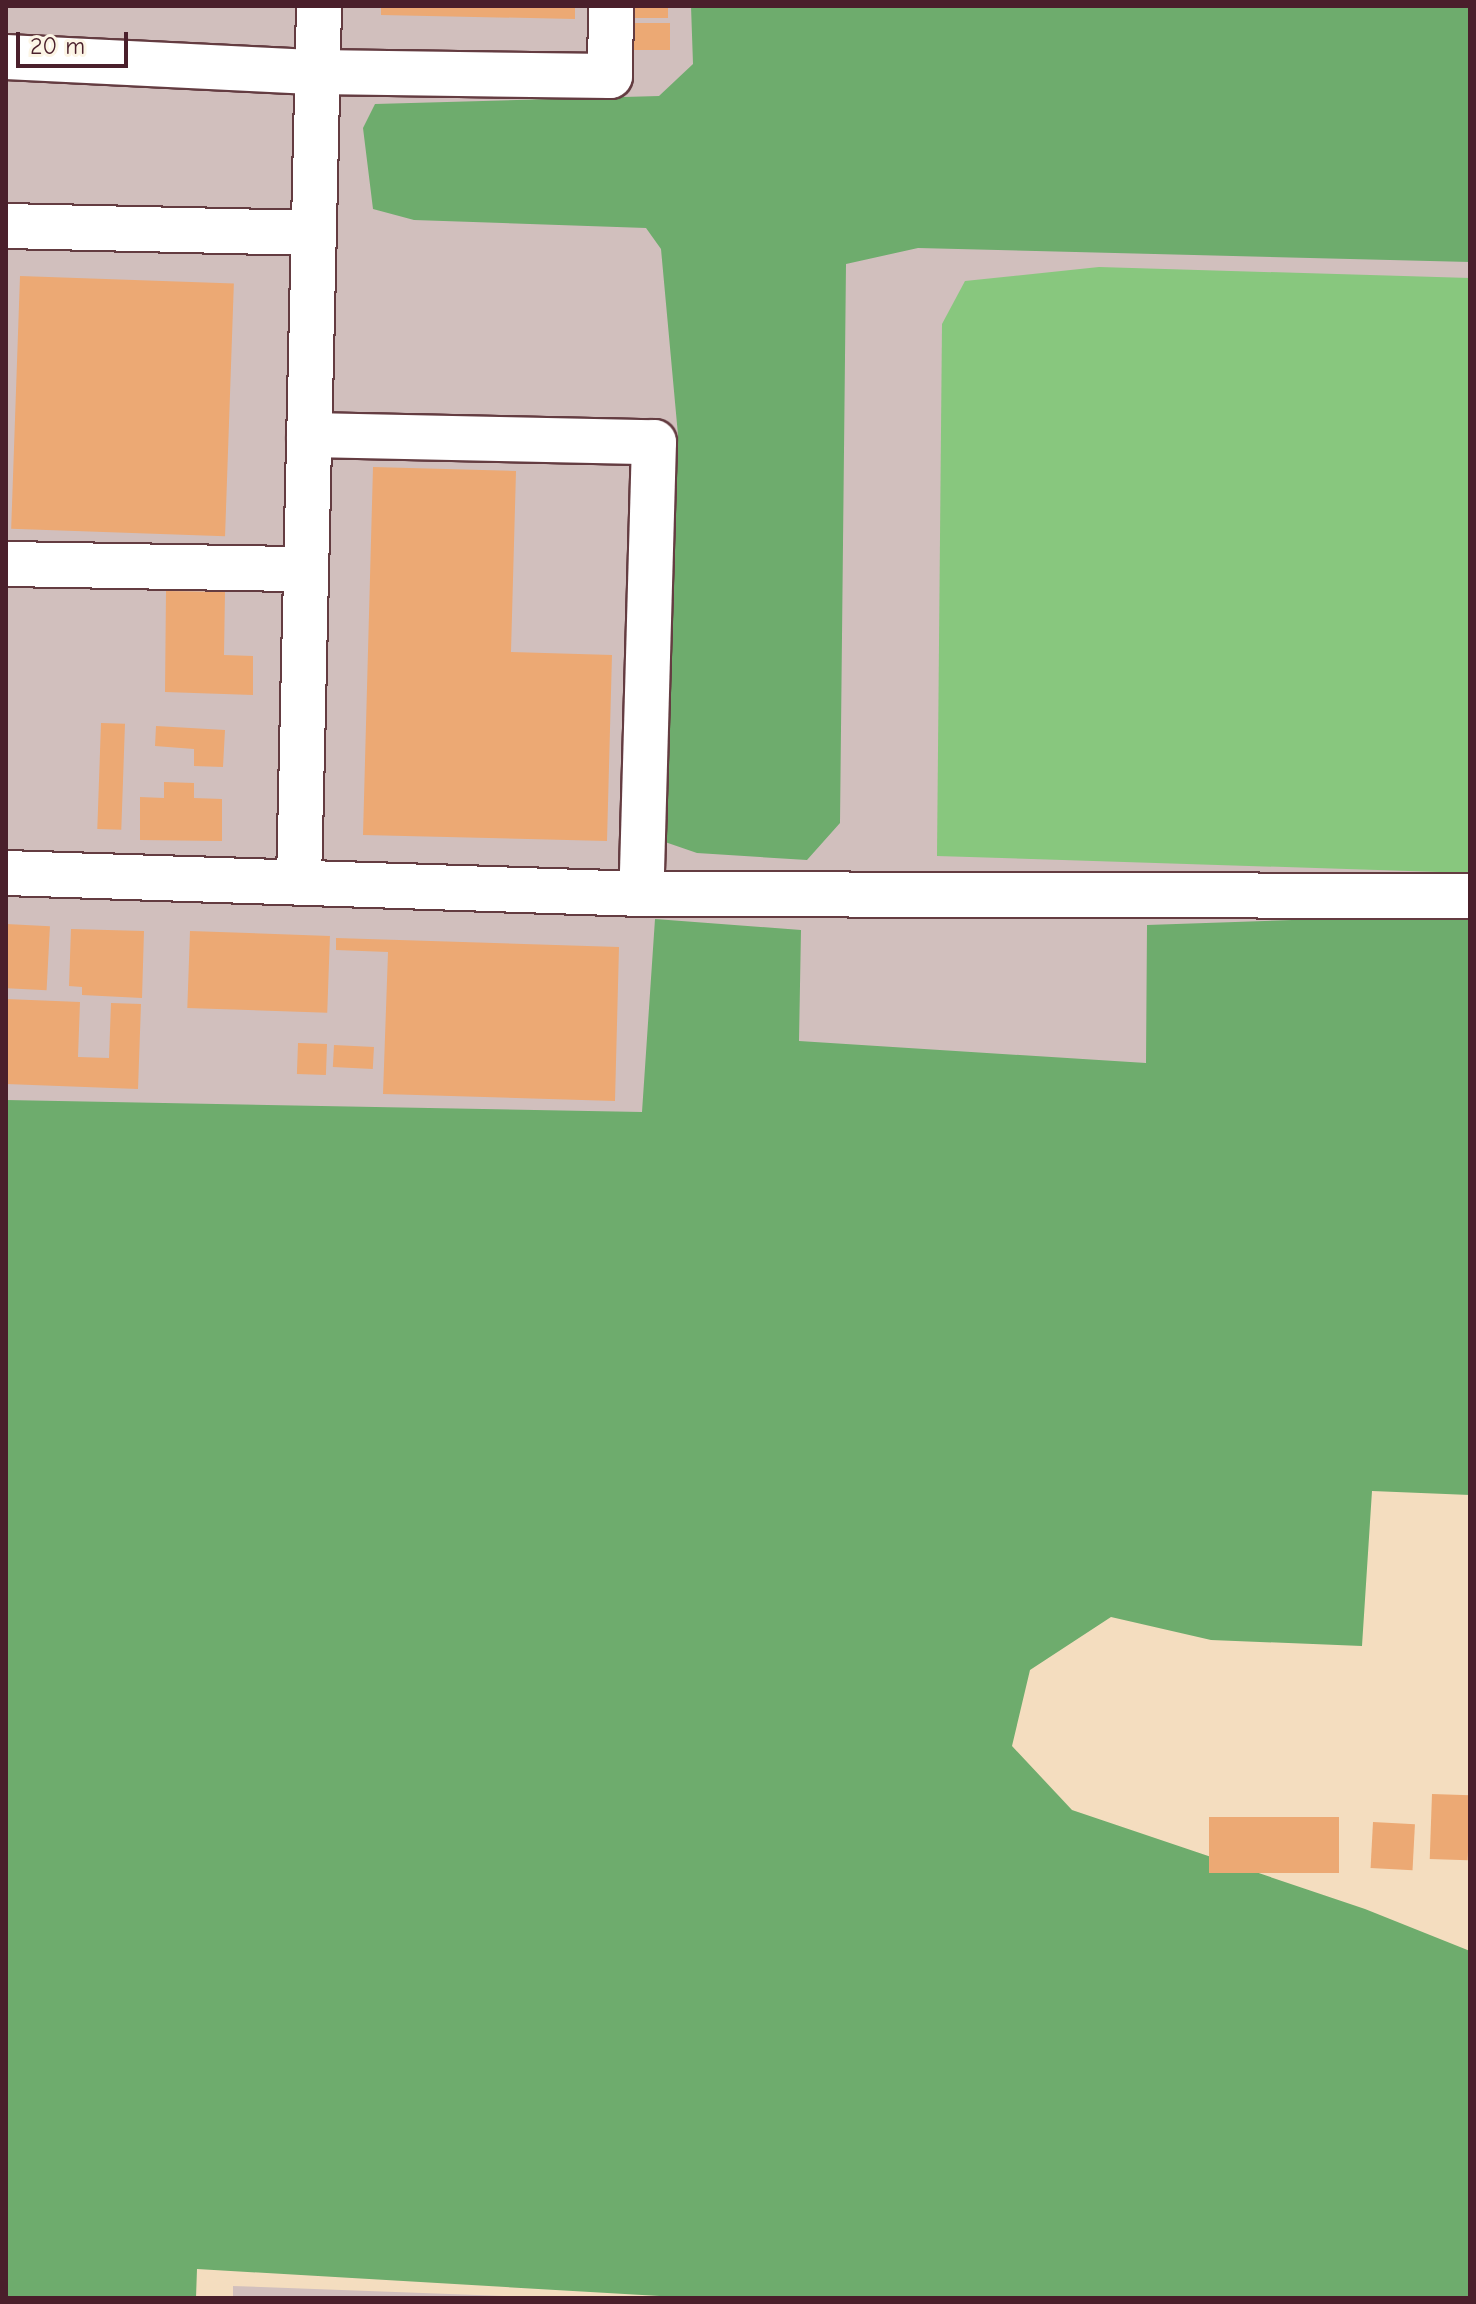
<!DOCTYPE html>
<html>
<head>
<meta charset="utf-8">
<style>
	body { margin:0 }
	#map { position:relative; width:1476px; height:2304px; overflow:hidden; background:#f4ddbf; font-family:"Comic Neue",sans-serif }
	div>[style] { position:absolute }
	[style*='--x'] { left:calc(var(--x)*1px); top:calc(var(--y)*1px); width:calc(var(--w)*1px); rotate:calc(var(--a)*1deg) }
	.industrial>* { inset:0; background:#d1bfbd }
	.green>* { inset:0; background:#88c77e }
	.forest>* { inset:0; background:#6eac6d }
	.building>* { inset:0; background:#eca974; transform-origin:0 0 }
	.roads { filter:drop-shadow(2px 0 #643c41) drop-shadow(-2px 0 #643c41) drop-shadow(0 2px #643c41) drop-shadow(0 -2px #643c41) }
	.minor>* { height:44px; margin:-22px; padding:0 22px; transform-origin:22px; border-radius:22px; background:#fff }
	span { translate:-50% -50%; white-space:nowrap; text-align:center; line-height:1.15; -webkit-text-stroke:6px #fcf5e5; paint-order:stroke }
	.frame { position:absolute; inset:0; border:8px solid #4a1f2b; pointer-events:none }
	.scale { position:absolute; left:16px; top:32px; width:112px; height:36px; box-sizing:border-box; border:4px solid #4a1f2b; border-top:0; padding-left:10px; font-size:24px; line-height:28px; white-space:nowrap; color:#4a1f2b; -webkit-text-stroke:6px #fcf5e5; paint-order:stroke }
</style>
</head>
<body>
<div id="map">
	<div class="industrial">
		<div style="clip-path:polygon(6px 6px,1108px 6px,1470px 233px,1470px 1157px,6px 1117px)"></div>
		<div style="clip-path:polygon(233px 2286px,554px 2298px,233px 2298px)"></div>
	</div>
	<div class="green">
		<div style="clip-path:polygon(1099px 267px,1470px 278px,1470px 873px,937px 856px,942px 324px,965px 281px)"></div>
	</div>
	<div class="forest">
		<div style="clip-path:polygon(691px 6px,1470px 6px,1470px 262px,918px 248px,846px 264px,840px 823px,807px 860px,697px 853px,665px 842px,678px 435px,661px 249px,646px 228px,414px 220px,373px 209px,363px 128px,375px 104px,659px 96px,693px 64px)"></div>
		<div style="clip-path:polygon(1470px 914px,1470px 1495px,1372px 1491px,1362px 1646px,1211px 1640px,1111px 1617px,1030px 1670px,1012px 1746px,1072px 1810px,1365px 1909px,1470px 1951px,1470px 2298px,694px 2298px,197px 2269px,196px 2298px,6px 2298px,6px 1100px,642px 1112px,655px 919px,801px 930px,799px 1041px,1146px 1063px,1147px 925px)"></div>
	</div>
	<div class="building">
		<div style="clip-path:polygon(381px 6px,575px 6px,575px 19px,381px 15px)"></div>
		<div style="left:635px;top:6px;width:33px;height:12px"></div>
		<div style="left:633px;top:23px;width:37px;height:27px"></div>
		<div style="left:20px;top:276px;width:214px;height:253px;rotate:2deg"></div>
		<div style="clip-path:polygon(373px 467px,516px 471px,511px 652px,612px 655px,607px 841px,363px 835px)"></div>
		<div style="clip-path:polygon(166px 591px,225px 592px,224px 655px,253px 656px,253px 695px,165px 692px)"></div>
		<div style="left:101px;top:723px;width:24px;height:106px;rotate:2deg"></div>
		<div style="clip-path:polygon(156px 726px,225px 730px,223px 767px,194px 766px,194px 749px,155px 746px)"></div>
		<div style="clip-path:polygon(164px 782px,194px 783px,194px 798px,222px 799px,222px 841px,140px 840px,140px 797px,164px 798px)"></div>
		<div style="left:6px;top:924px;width:44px;height:64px;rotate:3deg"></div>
		<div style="clip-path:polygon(71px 929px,144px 931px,142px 998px,82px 995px,82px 987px,69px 986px)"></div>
		<div style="left:190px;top:931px;width:140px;height:77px;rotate:2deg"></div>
		<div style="clip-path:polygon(336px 938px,619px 947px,615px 1101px,383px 1094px,388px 952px,336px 950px)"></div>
		<div style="clip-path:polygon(6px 999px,80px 1002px,78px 1057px,109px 1058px,111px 1003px,141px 1004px,138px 1089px,6px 1084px)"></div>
		<div style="left:298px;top:1043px;width:29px;height:31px;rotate:2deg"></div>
		<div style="left:334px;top:1045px;width:40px;height:22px;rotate:3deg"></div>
		<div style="left:1432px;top:1794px;width:38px;height:65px;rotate:2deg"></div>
		<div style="left:1339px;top:1817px;width:56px;height:130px;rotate:90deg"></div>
		<div style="left:1373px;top:1822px;width:42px;height:46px;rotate:3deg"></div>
	</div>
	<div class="roads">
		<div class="minor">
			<div style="--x:6;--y:57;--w:311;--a:2.8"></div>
			<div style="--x:317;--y:72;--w:293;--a:0.8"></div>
			<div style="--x:610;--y:76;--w:70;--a:-89.2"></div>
			<div style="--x:6;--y:226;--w:307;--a:1.3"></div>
			<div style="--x:309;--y:435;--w:345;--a:1.2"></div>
			<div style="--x:654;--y:442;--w:452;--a:91.6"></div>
			<div style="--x:6;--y:564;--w:300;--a:1"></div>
			<div style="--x:6;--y:873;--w:635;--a:1.89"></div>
			<div style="--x:641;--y:894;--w:829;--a:0.14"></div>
			<div style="--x:299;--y:881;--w:875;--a:-88.69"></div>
		</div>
	</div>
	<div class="frame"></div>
	<div class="scale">20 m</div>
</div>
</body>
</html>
